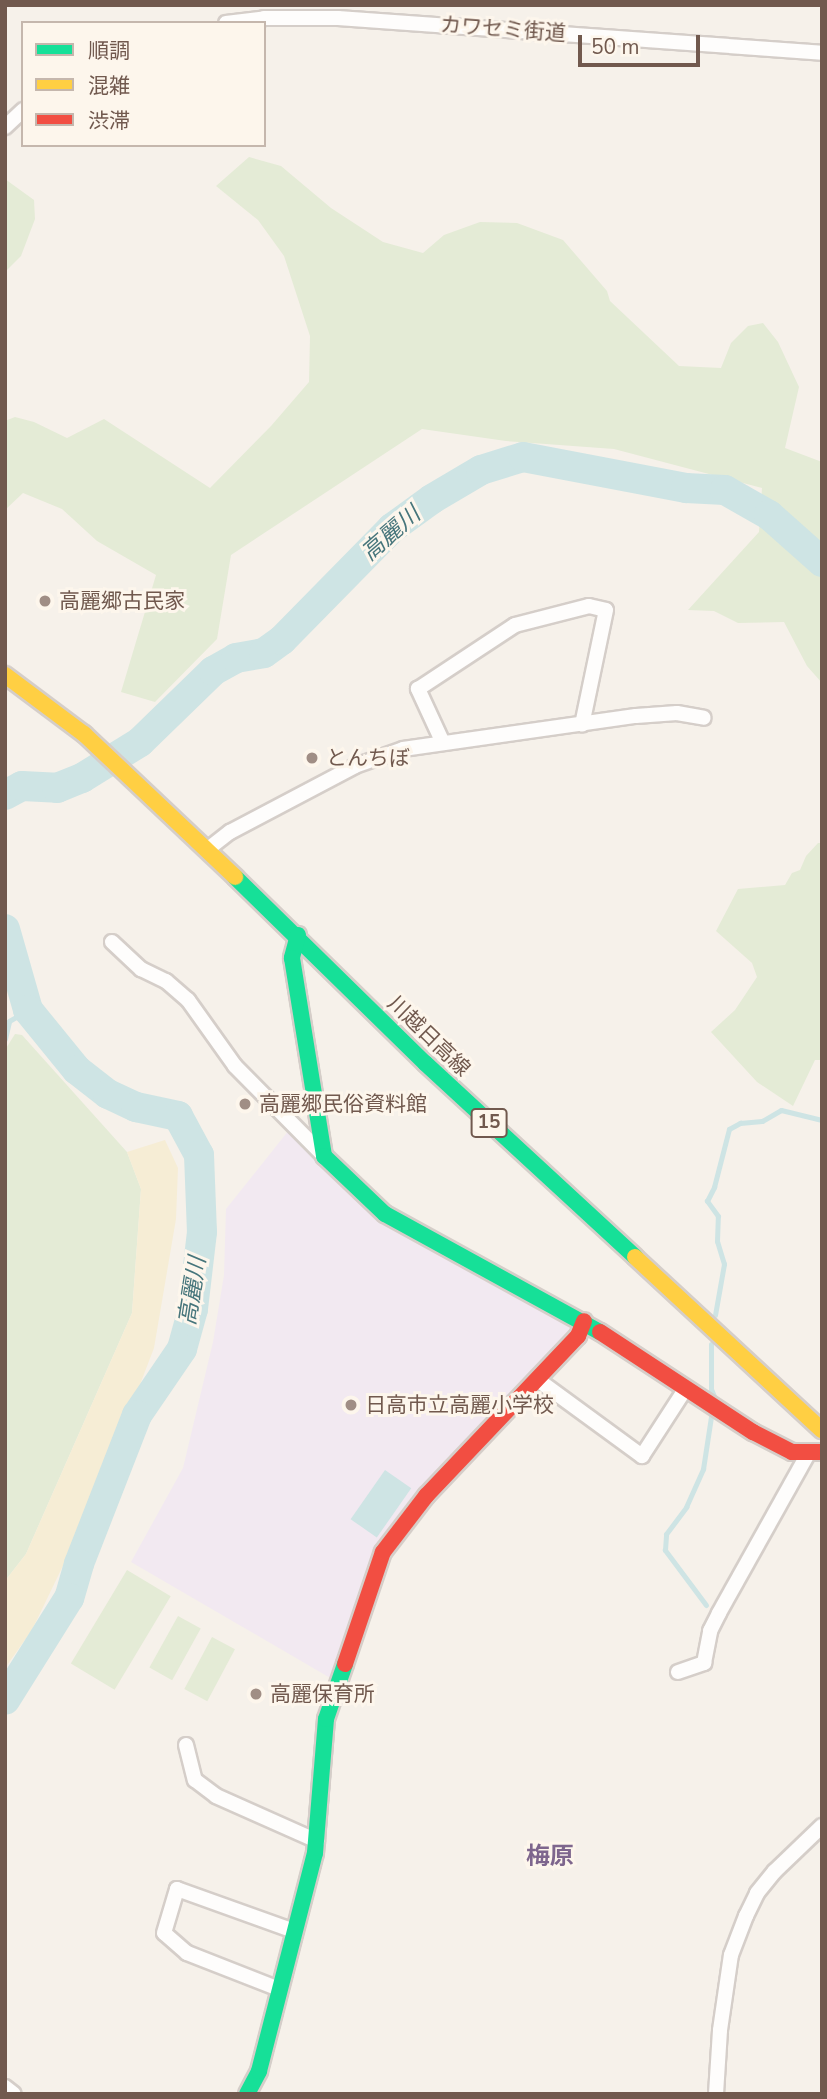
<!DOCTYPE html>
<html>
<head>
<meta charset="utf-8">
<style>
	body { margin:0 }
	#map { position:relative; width:827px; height:2099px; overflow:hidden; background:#f6f1ea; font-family:"Nunito Sans","Noto Sans JP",sans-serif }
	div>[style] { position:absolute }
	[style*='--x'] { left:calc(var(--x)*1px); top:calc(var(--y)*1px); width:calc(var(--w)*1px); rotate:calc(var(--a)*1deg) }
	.education>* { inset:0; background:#f2e9f1 }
	.green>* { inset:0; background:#e4ebd6; transform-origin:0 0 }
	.sand>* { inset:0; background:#f6edd5 }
	.water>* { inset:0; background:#cee4e4; transform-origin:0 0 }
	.stream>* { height:5px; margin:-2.5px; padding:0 2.5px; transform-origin:2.5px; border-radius:2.5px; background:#cee4e4 }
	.river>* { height:30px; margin:-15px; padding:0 15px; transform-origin:15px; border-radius:15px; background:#cee4e4 }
	.roads { filter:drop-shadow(2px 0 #d5cec9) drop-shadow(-2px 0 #d5cec9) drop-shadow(0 2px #d5cec9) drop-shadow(0 -2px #d5cec9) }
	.street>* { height:14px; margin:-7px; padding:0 7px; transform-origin:7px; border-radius:7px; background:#fefdfc }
	.fast>* { height:16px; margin:-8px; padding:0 8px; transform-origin:8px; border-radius:8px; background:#16e098 }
	.slow>* { height:16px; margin:-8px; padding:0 8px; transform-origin:8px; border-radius:8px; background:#ffcf43 }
	.jam>* { height:16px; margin:-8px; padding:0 8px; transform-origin:8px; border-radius:8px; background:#f24e42 }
	.dots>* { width:19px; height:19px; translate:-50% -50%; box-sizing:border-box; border:4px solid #fdf6ec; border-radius:50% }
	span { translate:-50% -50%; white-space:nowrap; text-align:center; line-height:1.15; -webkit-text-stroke:6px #fdf6ec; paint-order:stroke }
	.shield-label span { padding:2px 5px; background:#fdf6ec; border:2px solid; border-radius:5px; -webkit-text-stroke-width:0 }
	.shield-label { font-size:19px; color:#71594e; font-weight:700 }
	.street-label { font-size:21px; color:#71594e }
	.poi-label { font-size:21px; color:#71594e }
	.left { translate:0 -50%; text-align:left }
	.water-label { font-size:23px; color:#46757b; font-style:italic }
	.quarter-label { font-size:24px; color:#7e668d; font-weight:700 }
	.frame { position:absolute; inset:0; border:7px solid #71594e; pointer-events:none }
	.legend { position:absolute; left:21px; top:21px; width:245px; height:126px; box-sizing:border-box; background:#fdf6ec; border:2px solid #c5b7ad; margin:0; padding:9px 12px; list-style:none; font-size:21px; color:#71594e }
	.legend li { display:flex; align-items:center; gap:14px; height:35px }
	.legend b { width:35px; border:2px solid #c5b7ad }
	.scale { position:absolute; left:578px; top:35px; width:122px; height:32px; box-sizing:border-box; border:4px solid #71594e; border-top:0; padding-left:9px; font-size:21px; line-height:24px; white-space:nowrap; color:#71594e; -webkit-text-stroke:5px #fdf6ec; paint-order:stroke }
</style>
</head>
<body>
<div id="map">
	<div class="education">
		<div style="clip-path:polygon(289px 1130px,380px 1218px,569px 1320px,569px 1336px,419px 1494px,332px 1679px,131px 1562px,183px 1468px,213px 1342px,224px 1275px,226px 1209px)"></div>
	</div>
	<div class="green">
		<div style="clip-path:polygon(249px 157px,281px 166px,331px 208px,383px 242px,423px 253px,444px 235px,480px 222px,517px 223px,563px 240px,607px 291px,610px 301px,679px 366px,721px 368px,731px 343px,748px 326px,763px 323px,778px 342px,799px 387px,785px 448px,822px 462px,822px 683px,807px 666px,784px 622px,738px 623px,714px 611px,688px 610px,759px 532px,762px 488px,614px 449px,506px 441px,422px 429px,231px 555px,217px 639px,155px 702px,121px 692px,156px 575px,97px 541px,62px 509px,23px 493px,5px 510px,5px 421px,15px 417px,34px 422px,67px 438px,104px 419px,210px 488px,271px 426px,309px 382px,310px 336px,284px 256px,258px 220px,216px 186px)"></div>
		<div style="clip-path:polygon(5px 179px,34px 200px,35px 219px,21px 256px,5px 272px)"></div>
		<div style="clip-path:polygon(818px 843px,822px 843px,822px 1060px,815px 1060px,793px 1106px,757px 1082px,711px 1032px,735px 1010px,757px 977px,752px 963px,716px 931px,738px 889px,785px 885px,792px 873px,800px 870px,806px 856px)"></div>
		<div style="clip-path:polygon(15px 1034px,22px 1035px,127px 1152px,141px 1189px,132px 1313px,26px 1554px,5px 1581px,5px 1050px)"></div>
		<div style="left:127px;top:1570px;width:51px;height:109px;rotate:31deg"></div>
		<div style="left:178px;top:1616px;width:26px;height:59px;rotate:29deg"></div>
		<div style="left:212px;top:1637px;width:26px;height:59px;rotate:28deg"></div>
	</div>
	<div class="sand">
		<div style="clip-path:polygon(165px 1140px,178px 1168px,176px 1219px,154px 1348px,99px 1491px,32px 1630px,5px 1668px,5px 1581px,26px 1554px,132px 1313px,141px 1189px,127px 1152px)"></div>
	</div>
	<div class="water">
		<div style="left:385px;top:1470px;width:32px;height:60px;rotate:35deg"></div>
	</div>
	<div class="stream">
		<div style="--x:5;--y:1039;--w:18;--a:-77"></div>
		<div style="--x:9;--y:1021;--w:22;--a:-30"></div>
		<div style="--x:715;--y:1315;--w:52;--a:-80"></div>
		<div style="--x:724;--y:1264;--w:24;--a:-107"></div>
		<div style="--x:717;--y:1241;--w:25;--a:-88"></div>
		<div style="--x:718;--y:1216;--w:19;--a:-126"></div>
		<div style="--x:707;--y:1201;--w:16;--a:-63"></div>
		<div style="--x:714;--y:1187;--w:60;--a:-75.5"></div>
		<div style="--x:729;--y:1129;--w:13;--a:-29"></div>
		<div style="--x:740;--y:1123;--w:22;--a:-5"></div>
		<div style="--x:762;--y:1121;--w:22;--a:-30"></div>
		<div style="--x:781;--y:1110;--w:42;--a:13.7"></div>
		<div style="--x:711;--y:1344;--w:45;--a:90"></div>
		<div style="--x:711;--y:1389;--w:13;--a:67"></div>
		<div style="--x:706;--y:1605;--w:69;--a:-126.7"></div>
		<div style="--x:665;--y:1550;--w:16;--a:-86"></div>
		<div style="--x:666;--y:1534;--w:34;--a:-53"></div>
		<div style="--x:686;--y:1507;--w:42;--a:-65.9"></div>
		<div style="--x:703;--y:1469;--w:60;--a:-81.3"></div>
	</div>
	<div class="river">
		<div style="--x:5;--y:795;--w:19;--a:-28"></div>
		<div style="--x:22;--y:786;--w:35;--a:3"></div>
		<div style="--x:57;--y:788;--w:27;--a:-22"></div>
		<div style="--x:82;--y:778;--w:68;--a:-31.8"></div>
		<div style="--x:140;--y:742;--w:102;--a:-44.2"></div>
		<div style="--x:213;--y:671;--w:26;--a:-29"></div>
		<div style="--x:236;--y:658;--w:28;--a:-10"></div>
		<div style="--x:264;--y:653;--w:22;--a:-36"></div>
		<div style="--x:282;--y:640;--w:157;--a:-45.5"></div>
		<div style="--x:392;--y:528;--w:49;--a:-35.9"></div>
		<div style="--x:432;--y:499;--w:57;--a:-30.6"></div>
		<div style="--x:481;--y:470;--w:44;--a:-17.2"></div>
		<div style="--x:523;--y:457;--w:166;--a:10.8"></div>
		<div style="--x:686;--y:488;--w:39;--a:3"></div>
		<div style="--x:725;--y:490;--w:51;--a:29.6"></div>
		<div style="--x:769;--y:515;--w:71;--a:41.6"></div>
		<div style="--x:5;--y:929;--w:84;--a:74.1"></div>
		<div style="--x:28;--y:1010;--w:77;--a:50.8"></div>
		<div style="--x:77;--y:1070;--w:39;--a:38"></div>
		<div style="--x:108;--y:1094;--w:31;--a:25"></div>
		<div style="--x:136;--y:1107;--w:43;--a:12.1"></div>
		<div style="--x:178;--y:1116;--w:44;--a:61.7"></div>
		<div style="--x:199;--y:1155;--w:77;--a:87.8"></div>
		<div style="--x:202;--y:1232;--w:78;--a:96.7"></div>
		<div style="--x:193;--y:1309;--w:41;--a:105.4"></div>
		<div style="--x:182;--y:1349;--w:80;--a:124.3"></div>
		<div style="--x:137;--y:1415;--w:160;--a:111.3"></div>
		<div style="--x:79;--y:1564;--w:35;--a:106"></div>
		<div style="--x:69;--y:1598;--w:120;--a:122.1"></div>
	</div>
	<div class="roads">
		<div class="street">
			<div style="--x:226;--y:23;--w:38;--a:-7"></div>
			<div style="--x:264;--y:18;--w:74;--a:0"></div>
			<div style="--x:338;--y:18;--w:485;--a:4.1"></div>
			<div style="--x:5;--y:127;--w:25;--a:-43"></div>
			<div style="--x:443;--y:743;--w:60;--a:-114.8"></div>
			<div style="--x:418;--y:689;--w:116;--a:-33.4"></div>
			<div style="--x:515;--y:625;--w:76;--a:-14.4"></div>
			<div style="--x:589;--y:606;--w:17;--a:13"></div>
			<div style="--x:606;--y:610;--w:117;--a:101.8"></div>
			<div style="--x:208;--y:849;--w:28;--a:-38"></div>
			<div style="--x:230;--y:832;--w:141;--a:-27.8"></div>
			<div style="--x:355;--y:766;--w:51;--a:-19.5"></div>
			<div style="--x:403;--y:749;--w:235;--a:-8.1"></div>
			<div style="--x:636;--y:716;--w:41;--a:-4.2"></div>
			<div style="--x:677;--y:713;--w:27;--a:10"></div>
			<div style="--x:112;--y:942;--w:40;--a:43"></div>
			<div style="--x:141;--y:969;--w:28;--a:26"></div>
			<div style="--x:166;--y:981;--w:29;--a:41"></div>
			<div style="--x:188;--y:1000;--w:81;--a:54.5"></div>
			<div style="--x:235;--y:1066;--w:127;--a:45.3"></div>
			<div style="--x:538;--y:1380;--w:129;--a:36.2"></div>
			<div style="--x:642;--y:1456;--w:81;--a:-57.1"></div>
			<div style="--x:678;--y:1672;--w:28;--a:-19"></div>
			<div style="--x:704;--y:1663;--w:33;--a:-79"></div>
			<div style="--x:710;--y:1631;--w:20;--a:-63"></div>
			<div style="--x:719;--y:1613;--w:182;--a:-60.8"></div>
			<div style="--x:186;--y:1745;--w:36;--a:76"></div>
			<div style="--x:195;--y:1780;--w:26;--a:37"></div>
			<div style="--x:216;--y:1796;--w:111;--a:24"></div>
			<div style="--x:279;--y:1989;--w:99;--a:-158.6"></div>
			<div style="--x:187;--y:1953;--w:30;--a:-139"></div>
			<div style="--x:164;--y:1933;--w:46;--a:-73.5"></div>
			<div style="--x:177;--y:1889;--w:124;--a:19.7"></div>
			<div style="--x:5;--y:2087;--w:11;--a:38"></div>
			<div style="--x:716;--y:2094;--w:64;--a:-86.4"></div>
			<div style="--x:720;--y:2030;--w:76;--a:-81.7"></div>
			<div style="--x:731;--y:1955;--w:42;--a:-69"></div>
			<div style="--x:746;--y:1916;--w:25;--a:-64"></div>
			<div style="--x:757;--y:1893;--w:28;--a:-51"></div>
			<div style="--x:775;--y:1871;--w:65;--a:-43.8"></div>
		</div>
		<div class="fast">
			<div style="--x:235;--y:877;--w:266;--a:44.4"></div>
			<div style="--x:425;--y:1063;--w:286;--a:42.7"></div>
			<div style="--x:298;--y:935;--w:24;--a:105"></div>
			<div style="--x:292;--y:958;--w:201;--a:80.8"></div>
			<div style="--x:324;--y:1156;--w:84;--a:43.6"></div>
			<div style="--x:385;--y:1214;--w:245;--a:28.8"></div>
			<div style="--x:247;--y:2094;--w:26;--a:-62"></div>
			<div style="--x:259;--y:2071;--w:225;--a:-75.6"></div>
			<div style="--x:315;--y:1853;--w:134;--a:-85.3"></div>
			<div style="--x:326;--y:1719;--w:58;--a:-70.9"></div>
		</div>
		<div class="slow">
			<div style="--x:5;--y:675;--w:99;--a:36.8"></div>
			<div style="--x:84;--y:734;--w:208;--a:43.4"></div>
			<div style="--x:635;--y:1257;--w:255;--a:42.8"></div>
		</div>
		<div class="jam">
			<div style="--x:600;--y:1332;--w:183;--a:33.2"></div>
			<div style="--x:753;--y:1432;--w:44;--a:27.1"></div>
			<div style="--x:792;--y:1452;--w:30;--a:0"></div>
			<div style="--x:345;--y:1664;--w:118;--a:-71.3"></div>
			<div style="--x:383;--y:1552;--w:71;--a:-52.5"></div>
			<div style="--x:426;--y:1496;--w:221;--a:-46.5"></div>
			<div style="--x:578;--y:1336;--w:16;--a:-68"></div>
		</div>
	</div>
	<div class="dots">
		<div style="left:45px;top:601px;background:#a08e85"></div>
		<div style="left:312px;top:758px;background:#a08e85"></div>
		<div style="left:245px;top:1104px;background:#a08e85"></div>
		<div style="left:351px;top:1405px;background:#a08e85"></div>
		<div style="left:256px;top:1694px;background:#a08e85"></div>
	</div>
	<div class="shield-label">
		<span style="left:489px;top:1123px">15</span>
	</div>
	<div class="street-label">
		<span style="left:503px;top:29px;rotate:4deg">カワセミ街道</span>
		<span style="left:429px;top:1036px;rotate:44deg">川越日高線</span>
	</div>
	<div class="poi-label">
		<span class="left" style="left:59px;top:601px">高麗郷古民家</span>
		<span class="left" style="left:326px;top:758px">とんちぼ</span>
		<span class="left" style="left:259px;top:1104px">高麗郷民俗資料館</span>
		<span class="left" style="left:365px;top:1405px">日高市立高麗小学校</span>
		<span class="left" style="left:270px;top:1694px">高麗保育所</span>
	</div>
	<div class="water-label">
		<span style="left:391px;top:534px;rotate:-41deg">高麗川</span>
		<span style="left:193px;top:1291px;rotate:-81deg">高麗川</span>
	</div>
	<div class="quarter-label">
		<span style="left:550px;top:1857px">梅原</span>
	</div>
	<div class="frame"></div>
	<ul class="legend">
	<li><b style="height:9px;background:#16e098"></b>順調</li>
	<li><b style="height:9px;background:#ffcf43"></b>混雑</li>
	<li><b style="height:9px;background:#f24e42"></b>渋滞</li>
	</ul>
	<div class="scale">50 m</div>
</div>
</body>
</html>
